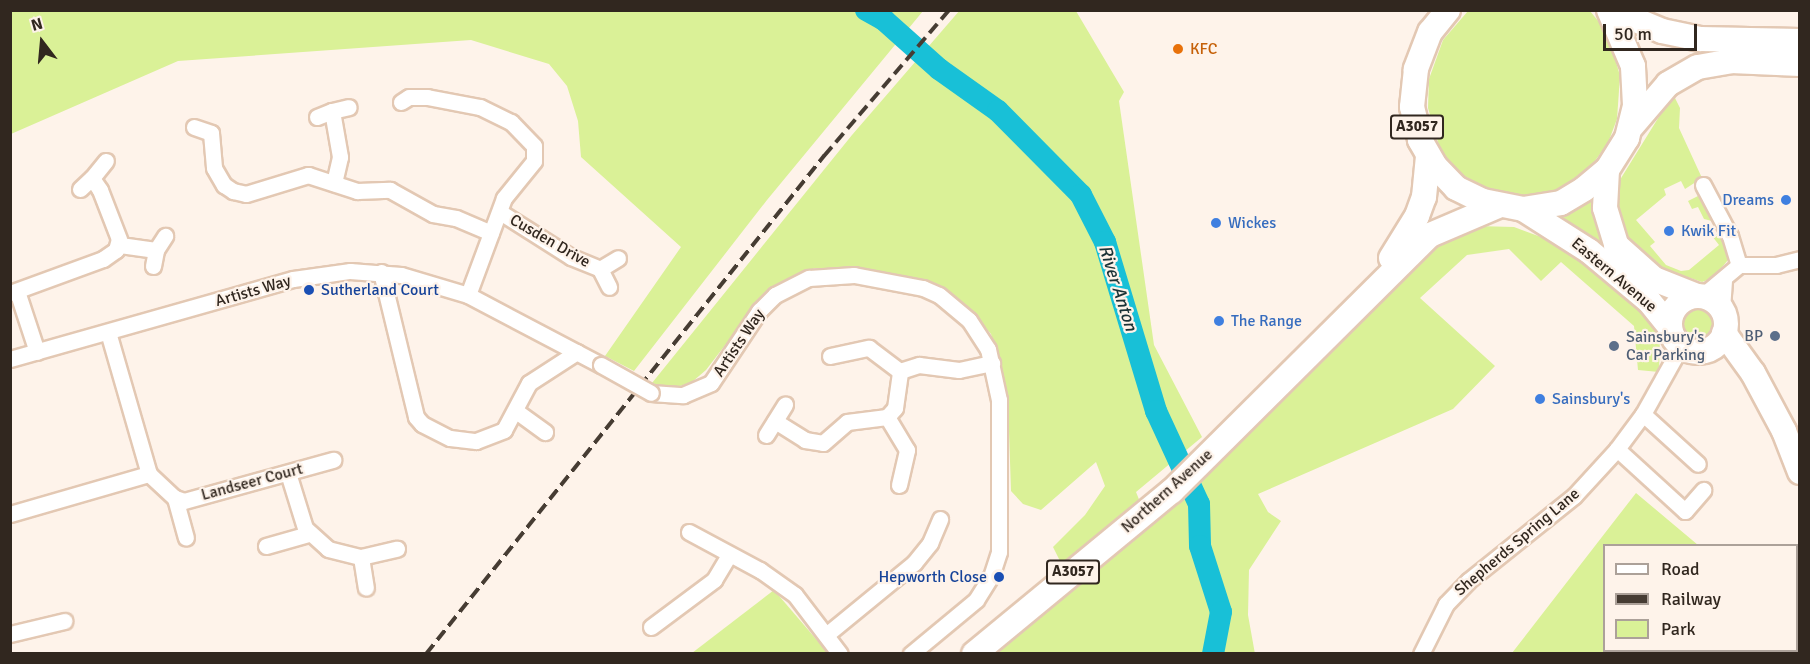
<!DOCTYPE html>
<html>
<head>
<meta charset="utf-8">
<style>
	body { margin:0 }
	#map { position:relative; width:1810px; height:664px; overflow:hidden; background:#fef3ea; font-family:Signika,sans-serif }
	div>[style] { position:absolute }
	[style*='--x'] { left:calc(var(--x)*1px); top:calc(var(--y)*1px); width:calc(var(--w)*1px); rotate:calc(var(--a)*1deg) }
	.green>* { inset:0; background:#daf197 }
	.round { border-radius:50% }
	.river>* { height:22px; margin:-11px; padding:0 11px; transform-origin:11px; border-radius:11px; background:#18c0d7 }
	.roads { filter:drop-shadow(2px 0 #e3c8b3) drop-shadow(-2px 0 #e3c8b3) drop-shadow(0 2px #e3c8b3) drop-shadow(0 -2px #e3c8b3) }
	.street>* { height:15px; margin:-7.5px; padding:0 7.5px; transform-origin:7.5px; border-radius:7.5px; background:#fff }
	.primary>* { height:24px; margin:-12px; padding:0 12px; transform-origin:12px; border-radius:12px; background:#fff }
	.primary>.ring { margin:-12px; padding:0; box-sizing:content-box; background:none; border:24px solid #fff; border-radius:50% }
	.rail>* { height:4px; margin-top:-2px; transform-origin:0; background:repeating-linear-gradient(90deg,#463c33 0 12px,transparent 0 18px) }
	.bridges { filter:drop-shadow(2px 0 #e3c8b3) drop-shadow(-2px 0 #e3c8b3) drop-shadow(0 2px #e3c8b3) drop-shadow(0 -2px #e3c8b3) }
	.street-bridge>* { height:15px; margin:-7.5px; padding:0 7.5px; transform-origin:7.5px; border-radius:7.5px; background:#fff }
	.dots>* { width:16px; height:16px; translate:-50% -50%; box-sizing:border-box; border:3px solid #fef3ea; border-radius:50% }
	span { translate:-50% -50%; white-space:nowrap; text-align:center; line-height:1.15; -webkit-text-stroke:4.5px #fef3ea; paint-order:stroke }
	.shield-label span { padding:2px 4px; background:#fef3ea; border:2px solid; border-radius:4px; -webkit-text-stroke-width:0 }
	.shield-label { font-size:15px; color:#31271f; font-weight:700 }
	.food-label { font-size:16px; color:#c56008 }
	.left { translate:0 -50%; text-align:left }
	.shop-label { font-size:16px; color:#366cbe }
	.right { translate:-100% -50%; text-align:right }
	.street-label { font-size:16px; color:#31271f }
	.transit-label { font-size:16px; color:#164399 }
	.service-label { font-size:16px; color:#4e5e75 }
	.water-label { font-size:18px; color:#1a3236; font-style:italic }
	.frame { position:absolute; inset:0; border:12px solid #31271f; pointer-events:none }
	.legend { position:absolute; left:1603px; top:544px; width:195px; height:108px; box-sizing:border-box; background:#fef3ea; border:2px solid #aca199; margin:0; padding:8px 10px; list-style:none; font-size:18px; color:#31271f }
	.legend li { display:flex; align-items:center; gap:12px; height:30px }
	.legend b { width:30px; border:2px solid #aca199 }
	.north { position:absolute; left:12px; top:12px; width:60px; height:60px; -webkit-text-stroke:4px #fef3ea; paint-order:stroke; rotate:344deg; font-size:16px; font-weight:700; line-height:24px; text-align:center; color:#31271f }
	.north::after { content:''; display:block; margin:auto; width:21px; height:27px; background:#31271f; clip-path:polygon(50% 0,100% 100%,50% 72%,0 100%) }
	.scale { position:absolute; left:1603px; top:24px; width:94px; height:27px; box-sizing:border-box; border:3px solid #31271f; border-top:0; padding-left:8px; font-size:18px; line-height:21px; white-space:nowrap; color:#31271f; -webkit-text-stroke:4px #fef3ea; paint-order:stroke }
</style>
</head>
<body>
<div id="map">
	<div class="green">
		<div style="clip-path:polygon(960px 10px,1076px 11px,1124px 92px,1119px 101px,1154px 345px,1202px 437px,1136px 492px,1149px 524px,1253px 428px,1427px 249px,1477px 226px,1514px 227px,1560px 244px,1635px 300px,1660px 335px,1659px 372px,1638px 370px,1634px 326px,1561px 262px,1541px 281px,1509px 249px,1467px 255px,1420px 298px,1495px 366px,1453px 409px,1258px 494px,1268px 512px,1281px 521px,1249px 570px,1248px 615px,1255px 654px,990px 653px,1071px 583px,1053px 547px,1085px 515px,1105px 486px,1096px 462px,1041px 510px,1023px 504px,1011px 491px,1008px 402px,991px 334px,971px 311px,930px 285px,862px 269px,815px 268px,777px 285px,762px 297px,706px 370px,692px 382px,671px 389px,652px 383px,852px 135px)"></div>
		<div style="clip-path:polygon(10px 11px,11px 10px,923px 11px,767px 200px,634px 371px,605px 356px,681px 247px,581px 157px,578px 121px,567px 86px,549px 64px,471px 40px,178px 61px,11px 134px)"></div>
		<div style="clip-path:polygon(1468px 11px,1590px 11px,1608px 33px,1620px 76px,1617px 119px,1608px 143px,1592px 165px,1557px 191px,1530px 197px,1493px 192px,1459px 173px,1440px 149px,1428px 108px,1429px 79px,1443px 40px)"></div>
		<div style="clip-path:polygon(1673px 94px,1680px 108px,1679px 128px,1702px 178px,1685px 189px,1681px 181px,1664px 189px,1666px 195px,1636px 220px,1655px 242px,1650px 246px,1666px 265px,1681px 271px,1689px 270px,1719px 245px,1712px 236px,1721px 233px,1728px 260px,1713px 278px,1702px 282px,1640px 261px,1615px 220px,1618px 183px)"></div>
		<div style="clip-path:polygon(1702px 194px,1714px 218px,1712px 221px,1704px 219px,1698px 207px,1692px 209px,1688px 201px)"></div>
		<div style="clip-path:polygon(1594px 198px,1599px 215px,1676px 297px,1668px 307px,1558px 217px)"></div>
		<div class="round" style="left:1676px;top:302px;width:44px;height:44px"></div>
		<div style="clip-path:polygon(1636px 493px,1698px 545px,1604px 546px,1604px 650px,1725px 651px,1722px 653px,1512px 653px)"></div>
		<div style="clip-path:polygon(774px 590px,828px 653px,692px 653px)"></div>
	</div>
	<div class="river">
		<div style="--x:866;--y:10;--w:21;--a:29"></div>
		<div style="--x:884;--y:20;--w:74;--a:41.7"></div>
		<div style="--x:939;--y:69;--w:72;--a:35.4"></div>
		<div style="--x:998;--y:111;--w:118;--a:45.3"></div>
		<div style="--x:1081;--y:195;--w:53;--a:62.9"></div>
		<div style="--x:1105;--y:242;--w:177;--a:73.2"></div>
		<div style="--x:1156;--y:411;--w:102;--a:65.2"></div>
		<div style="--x:1199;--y:504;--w:42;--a:88.6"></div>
		<div style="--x:1200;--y:546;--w:69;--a:72.3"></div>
		<div style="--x:1221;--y:612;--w:43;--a:100.8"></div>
	</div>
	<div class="roads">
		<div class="street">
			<div style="--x:401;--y:102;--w:9;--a:-32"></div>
			<div style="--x:409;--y:97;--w:18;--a:0"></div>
			<div style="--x:427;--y:97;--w:54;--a:10.7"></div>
			<div style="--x:480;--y:107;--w:34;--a:26"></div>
			<div style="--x:511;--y:122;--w:33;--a:46"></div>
			<div style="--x:534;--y:146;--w:15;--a:90"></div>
			<div style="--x:534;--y:161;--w:48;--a:129"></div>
			<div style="--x:504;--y:198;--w:103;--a:110.4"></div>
			<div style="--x:332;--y:111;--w:17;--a:-13"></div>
			<div style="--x:317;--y:117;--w:16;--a:-22"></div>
			<div style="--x:332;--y:111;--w:47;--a:80.1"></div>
			<div style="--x:340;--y:157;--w:27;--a:103"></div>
			<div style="--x:194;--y:127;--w:18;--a:19"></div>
			<div style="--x:211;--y:133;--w:35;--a:85"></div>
			<div style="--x:214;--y:168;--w:20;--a:60"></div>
			<div style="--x:224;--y:185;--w:11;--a:34"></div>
			<div style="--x:233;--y:191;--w:13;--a:13"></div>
			<div style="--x:246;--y:194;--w:65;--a:-17"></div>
			<div style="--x:308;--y:175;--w:52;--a:18.1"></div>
			<div style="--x:357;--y:191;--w:33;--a:-2"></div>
			<div style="--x:390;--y:190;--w:49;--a:29.2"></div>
			<div style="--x:433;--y:214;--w:23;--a:10"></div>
			<div style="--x:456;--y:218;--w:38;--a:23"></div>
			<div style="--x:1703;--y:185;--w:58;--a:62.1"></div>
			<div style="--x:1730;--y:236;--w:30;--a:73"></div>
			<div style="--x:80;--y:189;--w:16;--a:-43"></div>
			<div style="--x:500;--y:212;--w:84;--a:32.4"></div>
			<div style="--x:571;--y:257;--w:31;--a:22"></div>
			<div style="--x:600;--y:269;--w:20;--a:63"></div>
			<div style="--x:120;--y:245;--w:36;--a:8"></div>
			<div style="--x:156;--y:250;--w:17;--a:-57"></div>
			<div style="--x:153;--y:266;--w:16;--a:-79"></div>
			<div style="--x:600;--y:269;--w:21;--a:-31"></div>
			<div style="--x:381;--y:272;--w:149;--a:76.4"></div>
			<div style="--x:416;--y:417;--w:9;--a:49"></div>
			<div style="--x:422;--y:424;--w:31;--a:27"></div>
			<div style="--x:450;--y:438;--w:26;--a:7"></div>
			<div style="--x:476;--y:441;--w:30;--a:-21"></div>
			<div style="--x:504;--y:430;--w:53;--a:-62"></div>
			<div style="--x:529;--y:383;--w:57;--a:-32.9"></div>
			<div style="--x:17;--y:291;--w:64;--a:71.8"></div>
			<div style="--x:10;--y:293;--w:99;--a:-20.1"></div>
			<div style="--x:103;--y:259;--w:16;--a:-35"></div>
			<div style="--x:116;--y:250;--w:11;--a:-75"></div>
			<div style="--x:119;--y:239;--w:53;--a:-111.2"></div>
			<div style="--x:100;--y:190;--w:14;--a:-124"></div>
			<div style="--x:92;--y:178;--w:22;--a:-51"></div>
			<div style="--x:1702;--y:296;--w:48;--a:-40"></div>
			<div style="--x:1739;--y:265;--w:37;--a:0"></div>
			<div style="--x:1776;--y:265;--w:25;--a:-14"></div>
			<div style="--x:1722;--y:309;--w:30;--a:-86"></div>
			<div style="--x:108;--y:332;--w:148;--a:73.9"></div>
			<div style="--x:149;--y:474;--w:35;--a:43"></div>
			<div style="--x:175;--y:498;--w:9;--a:18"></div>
			<div style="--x:184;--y:501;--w:155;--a:-15.4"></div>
			<div style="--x:830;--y:356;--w:40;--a:-12"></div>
			<div style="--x:869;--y:348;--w:39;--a:37"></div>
			<div style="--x:10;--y:359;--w:294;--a:-15.8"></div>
			<div style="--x:293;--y:279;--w:58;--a:-8"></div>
			<div style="--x:350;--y:271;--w:51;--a:4.5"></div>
			<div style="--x:401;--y:275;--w:70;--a:16.6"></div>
			<div style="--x:468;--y:295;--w:150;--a:27.8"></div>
			<div style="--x:651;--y:393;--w:32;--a:4"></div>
			<div style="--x:683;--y:395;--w:30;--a:-23"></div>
			<div style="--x:711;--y:383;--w:87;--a:-56.3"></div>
			<div style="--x:759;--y:311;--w:23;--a:-45"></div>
			<div style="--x:775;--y:295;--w:38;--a:-27"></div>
			<div style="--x:809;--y:278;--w:45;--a:-3.8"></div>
			<div style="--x:854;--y:275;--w:70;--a:10.7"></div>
			<div style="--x:923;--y:288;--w:17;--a:24"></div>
			<div style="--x:939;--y:295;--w:39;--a:40"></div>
			<div style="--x:969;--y:320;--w:35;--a:57"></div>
			<div style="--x:988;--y:349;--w:52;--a:77.8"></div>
			<div style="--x:999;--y:400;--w:152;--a:90"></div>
			<div style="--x:999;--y:552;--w:25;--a:108"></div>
			<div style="--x:991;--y:576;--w:28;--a:122"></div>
			<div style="--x:976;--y:600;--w:85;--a:140.3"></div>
			<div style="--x:516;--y:411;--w:36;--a:36"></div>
			<div style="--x:1643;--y:414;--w:74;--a:42.3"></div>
			<div style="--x:775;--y:421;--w:36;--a:32"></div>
			<div style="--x:805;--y:440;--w:18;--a:9"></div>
			<div style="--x:823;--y:443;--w:32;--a:-41"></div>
			<div style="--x:847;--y:422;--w:40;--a:-7.1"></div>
			<div style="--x:766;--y:435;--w:36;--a:-58"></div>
			<div style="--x:1617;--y:449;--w:92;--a:42.4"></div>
			<div style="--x:1685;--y:511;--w:28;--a:-49"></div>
			<div style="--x:288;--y:473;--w:58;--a:72.8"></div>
			<div style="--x:305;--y:528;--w:31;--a:42"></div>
			<div style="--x:328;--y:549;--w:34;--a:14"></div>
			<div style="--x:361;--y:557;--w:37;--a:-13"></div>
			<div style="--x:899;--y:485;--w:36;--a:-77"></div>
			<div style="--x:907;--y:450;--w:39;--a:-121"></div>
			<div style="--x:887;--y:417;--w:12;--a:-48"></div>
			<div style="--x:895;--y:408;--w:37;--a:-82"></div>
			<div style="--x:900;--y:371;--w:20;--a:-18"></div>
			<div style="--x:919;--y:365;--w:40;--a:7.1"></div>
			<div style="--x:959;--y:370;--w:34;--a:-12"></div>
			<div style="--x:175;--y:498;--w:41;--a:74.6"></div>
			<div style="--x:10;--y:514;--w:145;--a:-16.1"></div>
			<div style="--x:689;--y:532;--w:81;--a:28.2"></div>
			<div style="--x:760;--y:570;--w:43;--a:35.5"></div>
			<div style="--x:795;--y:595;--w:74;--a:52.7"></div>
			<div style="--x:266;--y:546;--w:44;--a:-15.9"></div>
			<div style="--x:361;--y:557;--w:31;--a:81"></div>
			<div style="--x:651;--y:627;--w:79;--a:-36.7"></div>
			<div style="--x:714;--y:580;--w:29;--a:-59"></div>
			<div style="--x:10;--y:634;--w:56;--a:-13.5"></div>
			<div style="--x:826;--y:635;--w:114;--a:-39.3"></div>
			<div style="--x:914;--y:563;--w:26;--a:-51"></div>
			<div style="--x:930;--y:543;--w:26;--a:-67"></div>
			<div style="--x:1421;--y:654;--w:56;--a:-63.4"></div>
			<div style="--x:1446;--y:604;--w:32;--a:-46"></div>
			<div style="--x:1468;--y:581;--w:136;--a:-38.7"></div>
			<div style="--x:1574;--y:496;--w:64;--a:-47.5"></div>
			<div style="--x:1617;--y:449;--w:44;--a:-53.4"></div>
			<div style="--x:1643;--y:414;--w:78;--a:-60.8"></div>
		</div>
		<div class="primary">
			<div style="--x:1448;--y:10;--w:28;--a:129"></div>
			<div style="--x:1430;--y:32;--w:40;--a:111"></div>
			<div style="--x:1416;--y:69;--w:38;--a:96"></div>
			<div style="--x:1412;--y:107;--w:34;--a:76"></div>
			<div style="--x:1420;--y:140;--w:30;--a:60"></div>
			<div style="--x:1435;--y:166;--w:30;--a:46"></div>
			<div style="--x:1456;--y:188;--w:30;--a:26"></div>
			<div style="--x:1483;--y:201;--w:41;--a:11.3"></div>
			<div style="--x:1523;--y:209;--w:38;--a:-9"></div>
			<div style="--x:1561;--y:203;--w:27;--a:-31"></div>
			<div style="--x:1584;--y:189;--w:30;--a:-40"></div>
			<div style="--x:1607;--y:170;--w:38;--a:-58"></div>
			<div style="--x:1627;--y:138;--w:34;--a:-76"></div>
			<div style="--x:1635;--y:105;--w:39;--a:-93"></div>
			<div style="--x:1633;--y:66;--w:61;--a:-113.2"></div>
			<div style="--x:1612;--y:10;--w:54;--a:22.8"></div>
			<div style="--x:1662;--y:31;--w:39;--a:12"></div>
			<div style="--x:1700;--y:39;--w:100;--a:1.1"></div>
			<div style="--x:1632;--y:126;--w:55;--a:-49.4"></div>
			<div style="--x:1668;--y:84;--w:34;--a:-30"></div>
			<div style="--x:1698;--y:67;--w:34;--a:-10"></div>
			<div style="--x:1731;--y:61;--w:69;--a:2.5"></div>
			<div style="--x:1607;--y:170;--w:38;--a:93"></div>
			<div style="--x:1605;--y:208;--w:39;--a:73"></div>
			<div style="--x:1616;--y:245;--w:51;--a:41.8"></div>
			<div style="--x:1654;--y:279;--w:46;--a:21.6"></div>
			<div style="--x:1523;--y:209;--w:78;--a:32.5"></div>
			<div style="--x:1589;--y:251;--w:78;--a:39.8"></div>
			<div style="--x:1649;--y:301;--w:33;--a:51"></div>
			<div style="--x:1391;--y:258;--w:49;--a:-58.2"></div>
			<div style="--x:1417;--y:216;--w:20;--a:-70"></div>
			<div style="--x:1424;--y:197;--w:41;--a:-84.4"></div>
			<div class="ring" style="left:1670px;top:296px;width:32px;height:32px"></div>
			<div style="--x:1724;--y:333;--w:49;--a:54.1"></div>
			<div style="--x:1753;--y:373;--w:66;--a:61.9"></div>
			<div style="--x:1784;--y:431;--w:44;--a:68.7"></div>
			<div style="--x:974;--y:654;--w:256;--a:-39.5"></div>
			<div style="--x:1172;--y:491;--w:363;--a:-44.8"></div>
			<div style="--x:1430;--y:235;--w:74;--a:-23.1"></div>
			<div style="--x:1797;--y:654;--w:18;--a:-81"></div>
		</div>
	</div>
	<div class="rail">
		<div style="--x:426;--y:654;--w:638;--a:-51.37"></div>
		<div style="--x:824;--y:156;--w:192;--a:-49.4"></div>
	</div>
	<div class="bridges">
		<div class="street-bridge">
			<div style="--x:601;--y:365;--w:57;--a:29.2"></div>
		</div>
	</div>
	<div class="dots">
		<div style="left:1178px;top:49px;background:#e8710a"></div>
		<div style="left:1786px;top:200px;background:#3f7fe0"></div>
		<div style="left:1216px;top:223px;background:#3f7fe0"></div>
		<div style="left:1669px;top:231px;background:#3f7fe0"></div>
		<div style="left:309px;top:290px;background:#1a4fb4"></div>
		<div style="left:1219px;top:321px;background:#3f7fe0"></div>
		<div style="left:1775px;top:336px;background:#5c6f8a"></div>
		<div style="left:1614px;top:346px;background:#5c6f8a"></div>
		<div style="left:1540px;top:399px;background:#3f7fe0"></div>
		<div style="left:999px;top:577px;background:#1a4fb4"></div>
	</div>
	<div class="shield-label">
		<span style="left:1417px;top:127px">A3057</span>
		<span style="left:1073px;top:572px">A3057</span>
	</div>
	<div class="food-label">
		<span class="left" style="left:1190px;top:49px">KFC</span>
	</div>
	<div class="shop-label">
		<span class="right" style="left:1774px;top:200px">Dreams</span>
		<span class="left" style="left:1228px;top:223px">Wickes</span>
		<span class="left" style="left:1681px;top:231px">Kwik Fit</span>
		<span class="left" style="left:1231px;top:321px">The Range</span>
		<span class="left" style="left:1552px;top:399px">Sainsbury's</span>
	</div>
	<div class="street-label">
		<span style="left:550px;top:241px;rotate:30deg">Cusden Drive</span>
		<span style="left:1614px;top:275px;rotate:40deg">Eastern Avenue</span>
		<span style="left:253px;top:291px;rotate:-16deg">Artists Way</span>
		<span style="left:739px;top:343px;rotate:-56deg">Artists Way</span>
		<span style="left:252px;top:482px;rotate:-15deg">Landseer Court</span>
		<span style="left:1167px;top:491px;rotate:-42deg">Northern Avenue</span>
		<span style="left:1517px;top:542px;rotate:-40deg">Shepherds Spring Lane</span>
	</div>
	<div class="transit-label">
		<span class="left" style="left:321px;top:290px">Sutherland Court</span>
		<span class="right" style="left:987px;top:577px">Hepworth Close</span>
	</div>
	<div class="service-label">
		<span class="right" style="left:1763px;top:336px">BP</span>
		<span class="left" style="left:1626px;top:346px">Sainsbury's<br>Car Parking</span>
	</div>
	<div class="water-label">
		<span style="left:1118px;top:288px;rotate:72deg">River Anton</span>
	</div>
	<div class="frame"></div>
	<ul class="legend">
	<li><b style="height:8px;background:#fff"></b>Road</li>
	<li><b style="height:8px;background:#463c33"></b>Railway</li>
	<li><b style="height:16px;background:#daf197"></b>Park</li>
	</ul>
	<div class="north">N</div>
	<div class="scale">50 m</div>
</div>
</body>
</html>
